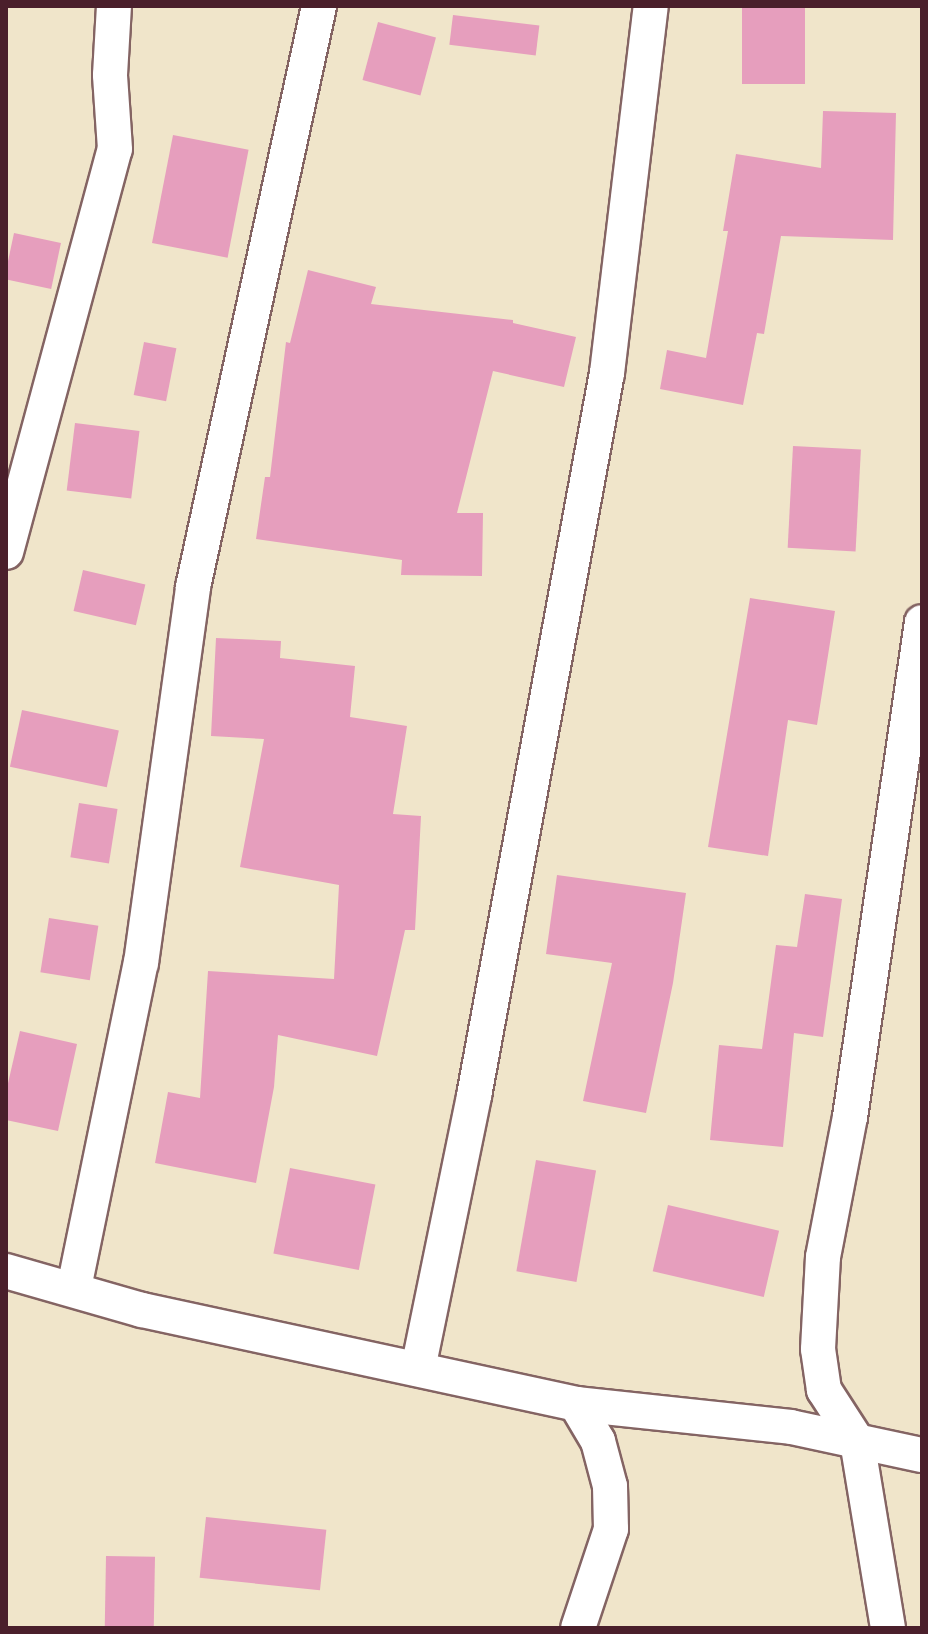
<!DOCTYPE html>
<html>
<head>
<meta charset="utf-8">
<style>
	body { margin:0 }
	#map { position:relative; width:928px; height:1634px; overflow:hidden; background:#f0e5ca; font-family:"Playpen Sans",sans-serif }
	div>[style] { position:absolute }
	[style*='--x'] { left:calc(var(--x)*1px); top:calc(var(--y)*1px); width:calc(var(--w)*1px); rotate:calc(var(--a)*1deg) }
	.building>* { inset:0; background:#e69ebd; transform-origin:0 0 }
	.roads { filter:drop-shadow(2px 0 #846463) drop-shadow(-2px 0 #846463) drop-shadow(0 2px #846463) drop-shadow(0 -2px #846463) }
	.street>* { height:34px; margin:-17px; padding:0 17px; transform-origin:17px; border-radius:17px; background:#fff }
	span { translate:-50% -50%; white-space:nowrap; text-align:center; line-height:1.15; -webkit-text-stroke:7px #fff; paint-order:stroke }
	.frame { position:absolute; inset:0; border:8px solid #4a1f2b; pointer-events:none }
</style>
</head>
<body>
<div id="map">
	<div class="building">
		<div style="left:742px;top:6px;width:63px;height:78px"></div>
		<div style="left:453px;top:15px;width:87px;height:30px;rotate:7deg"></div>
		<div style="left:378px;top:22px;width:60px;height:60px;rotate:15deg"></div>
		<div style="clip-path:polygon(823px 111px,896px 113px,893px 240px,781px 236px,764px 334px,757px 333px,743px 405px,660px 389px,667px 350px,706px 358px,728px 231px,723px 231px,736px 154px,821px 168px)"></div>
		<div style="left:173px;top:135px;width:77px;height:110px;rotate:11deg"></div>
		<div style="left:14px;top:233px;width:48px;height:47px;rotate:12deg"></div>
		<div style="clip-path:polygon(308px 270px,376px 287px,371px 304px,513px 320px,513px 323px,576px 337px,564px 387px,493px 371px,457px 513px,483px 513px,482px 576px,401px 575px,402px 560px,256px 539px,265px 477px,270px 477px,286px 342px,290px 343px)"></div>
		<div style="left:144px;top:342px;width:33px;height:54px;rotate:11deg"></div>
		<div style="left:75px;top:423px;width:65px;height:68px;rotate:7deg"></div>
		<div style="left:793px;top:446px;width:68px;height:102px;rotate:3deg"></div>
		<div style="left:83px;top:570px;width:64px;height:42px;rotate:13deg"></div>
		<div style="clip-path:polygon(750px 598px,835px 611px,817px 725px,788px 720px,768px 856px,708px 847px)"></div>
		<div style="clip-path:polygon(216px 638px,281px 641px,280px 658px,355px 666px,350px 717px,407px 726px,393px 814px,421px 816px,415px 930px,405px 930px,377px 1056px,278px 1035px,274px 1087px,256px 1183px,155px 1163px,168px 1092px,200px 1098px,208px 971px,334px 979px,339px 885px,240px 867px,264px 739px,211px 736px)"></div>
		<div style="left:22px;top:710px;width:99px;height:58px;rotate:12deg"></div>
		<div style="left:79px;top:803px;width:39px;height:55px;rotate:9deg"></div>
		<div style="clip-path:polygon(557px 875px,686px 893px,673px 983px,646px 1113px,583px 1101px,612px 963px,546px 954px)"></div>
		<div style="clip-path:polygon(805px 894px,842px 899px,823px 1037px,794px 1033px,783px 1147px,710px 1140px,719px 1045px,762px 1049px,776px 945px,797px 947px)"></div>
		<div style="left:49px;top:918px;width:50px;height:55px;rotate:9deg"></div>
		<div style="clip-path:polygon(20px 1031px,77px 1044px,58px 1131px,6px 1120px,6px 1092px)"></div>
		<div style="left:536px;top:1160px;width:61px;height:113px;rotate:10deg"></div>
		<div style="left:290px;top:1168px;width:87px;height:87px;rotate:11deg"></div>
		<div style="left:668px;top:1205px;width:114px;height:68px;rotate:13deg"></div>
		<div style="left:206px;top:1517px;width:121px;height:61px;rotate:6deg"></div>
		<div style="left:106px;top:1556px;width:49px;height:72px;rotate:1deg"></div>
	</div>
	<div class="roads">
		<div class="street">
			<div style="--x:6;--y:552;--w:417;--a:-74.9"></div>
			<div style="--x:115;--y:149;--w:74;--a:-93.9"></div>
			<div style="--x:110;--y:75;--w:69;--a:-86.7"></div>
			<div style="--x:6;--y:1271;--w:141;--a:16"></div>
			<div style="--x:142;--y:1310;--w:444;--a:12.2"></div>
			<div style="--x:576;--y:1404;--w:216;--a:6.1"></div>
			<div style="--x:791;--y:1427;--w:134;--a:12.1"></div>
			<div style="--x:74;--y:1288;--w:332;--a:-78.4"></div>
			<div style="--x:141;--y:963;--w:380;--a:-82.1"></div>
			<div style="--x:193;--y:587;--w:595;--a:-77.76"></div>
			<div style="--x:418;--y:1369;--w:279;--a:-78.4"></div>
			<div style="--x:474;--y:1096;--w:735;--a:-79.58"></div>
			<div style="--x:607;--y:373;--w:370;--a:-83.2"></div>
			<div style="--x:576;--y:1404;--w:43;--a:59.3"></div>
			<div style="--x:598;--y:1441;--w:47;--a:75.1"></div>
			<div style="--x:610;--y:1486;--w:43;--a:88.7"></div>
			<div style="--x:611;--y:1529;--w:104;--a:108.4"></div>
			<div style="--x:888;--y:1628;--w:190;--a:-99.4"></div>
			<div style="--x:857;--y:1441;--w:61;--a:-122.9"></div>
			<div style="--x:824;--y:1390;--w:41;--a:-98.3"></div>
			<div style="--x:818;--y:1349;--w:92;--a:-86.9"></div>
			<div style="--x:823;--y:1257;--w:143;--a:-79.1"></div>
			<div style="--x:850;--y:1117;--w:500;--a:-81.72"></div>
		</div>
	</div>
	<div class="frame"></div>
</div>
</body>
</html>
